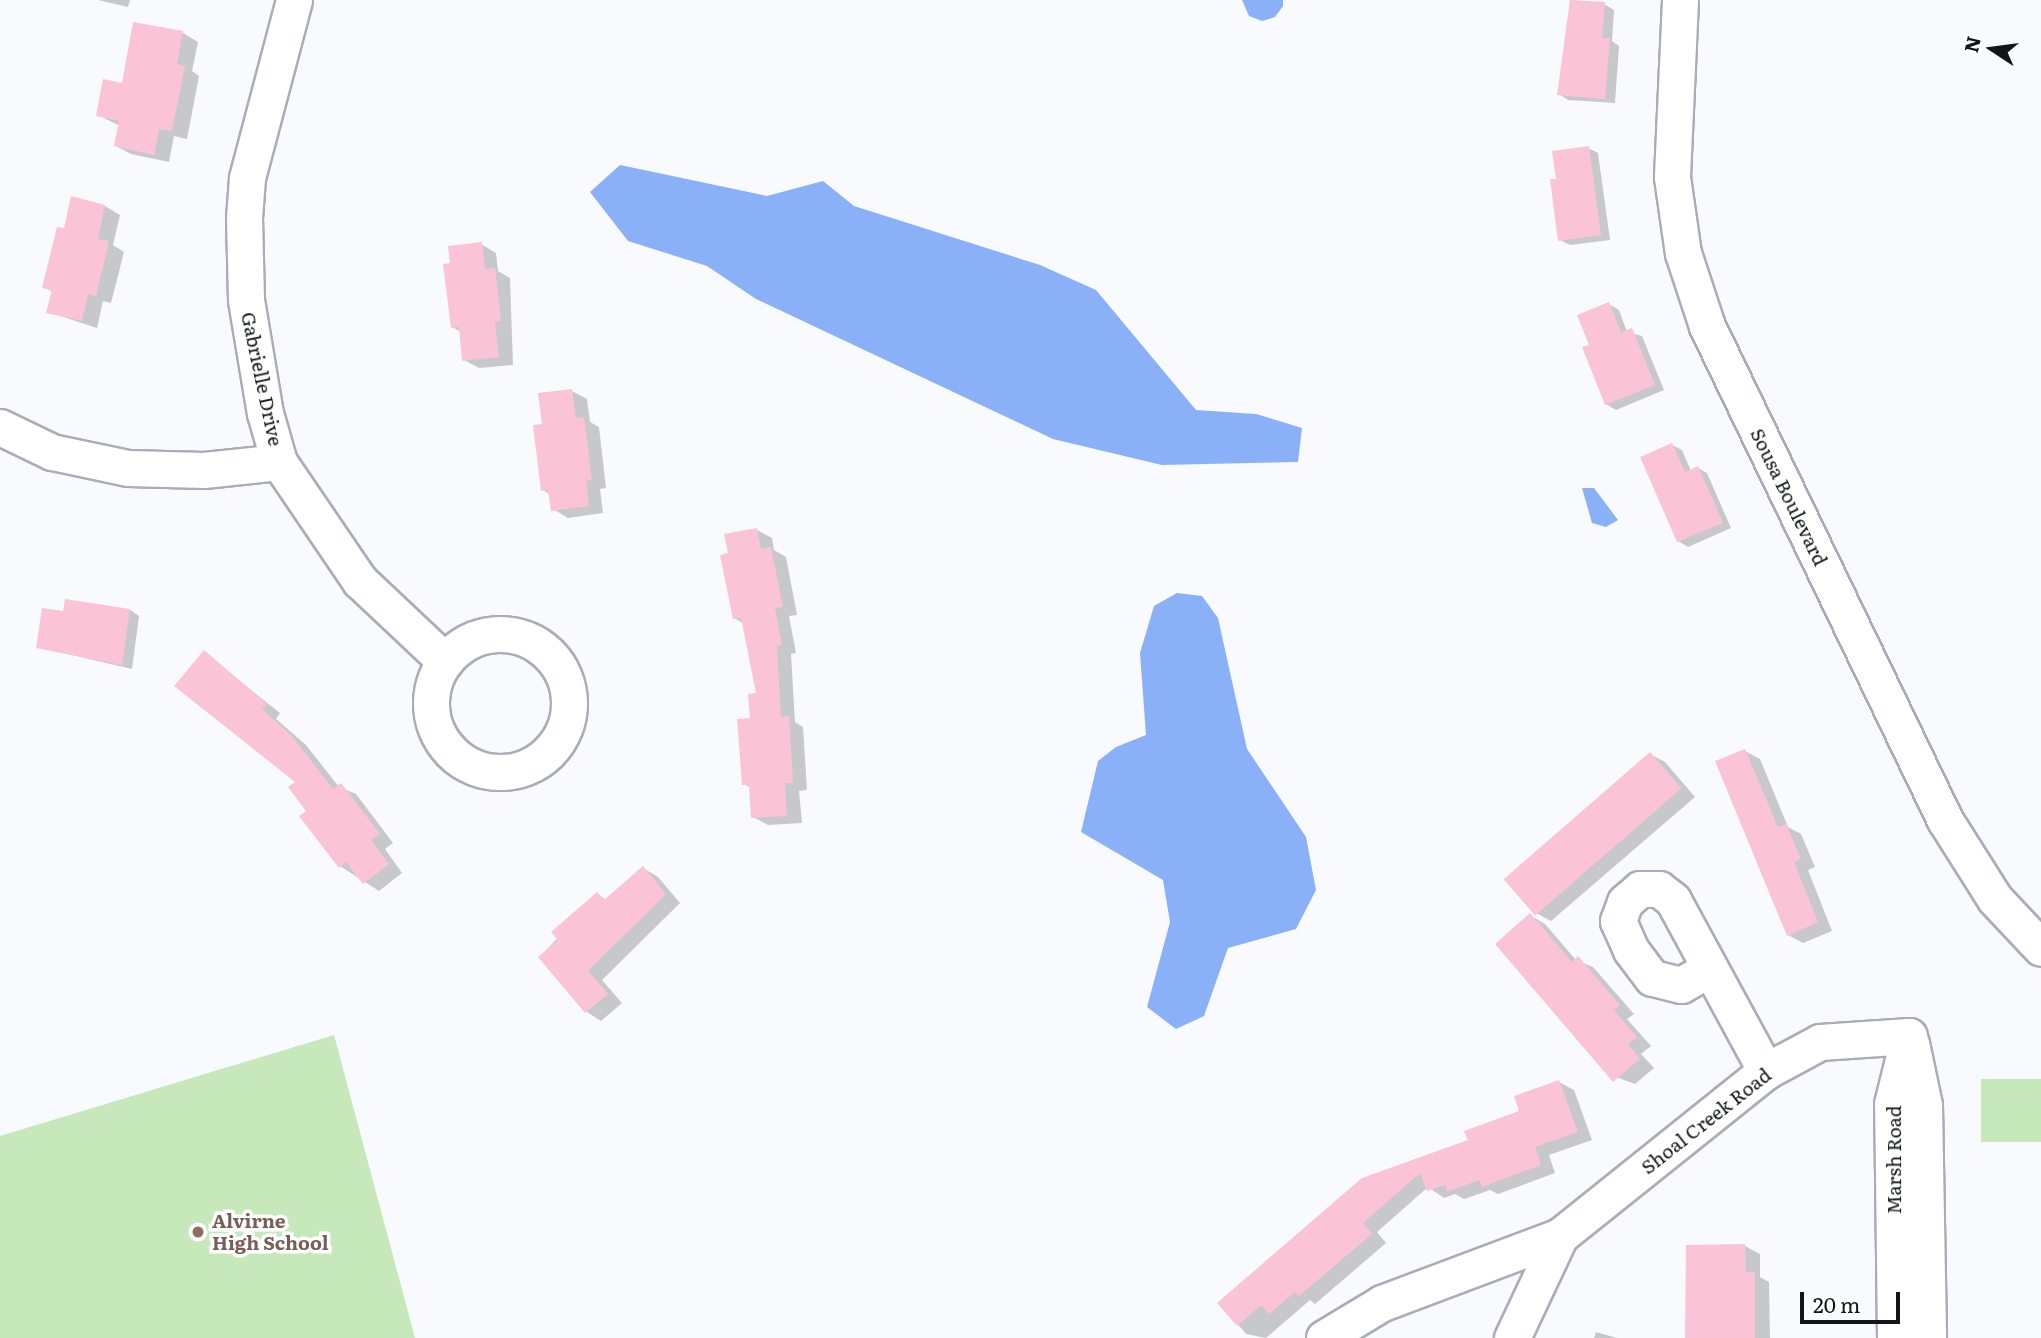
<!DOCTYPE html>
<html>
<head>
<meta charset="utf-8">
<style>
	body { margin:0 }
	#map { position:relative; width:2041px; height:1338px; overflow:hidden; background:#f8fafe; font-family:Literata,serif }
	div>[style] { position:absolute }
	[style*='--x'] { left:calc(var(--x)*1px); top:calc(var(--y)*1px); width:calc(var(--w)*1px); rotate:calc(var(--a)*1deg) }
	.green>* { inset:0; background:#c7e8bb; transform-origin:0 0 }
	.water>* { inset:0; background:#8ab0f8 }
	.shadow>* { inset:0; background:#0003 }
	.building>* { inset:0; background:#fbc4d6; transform-origin:0 0 }
	.roads { filter:drop-shadow(2px 0 #a9adb7) drop-shadow(-2px 0 #a9adb7) drop-shadow(0 2px #a9adb7) drop-shadow(0 -2px #a9adb7) }
	.street>* { height:35px; margin:-17.5px; padding:0 17.5px; transform-origin:17.5px; border-radius:17.5px; background:#fff }
	.street>.ring { margin:-17.5px; padding:0; box-sizing:content-box; background:none; border:35px solid #fff; border-radius:50% }
	.dots>* { width:19px; height:19px; translate:-50% -50%; box-sizing:border-box; border:4px solid #fff; border-radius:50% }
	span { translate:-50% -50%; white-space:nowrap; text-align:center; line-height:1.15; -webkit-text-stroke:7px #fff; paint-order:stroke }
	.street-label { font-size:19px; color:#121417 }
	.education-label { font-size:19px; color:#785e54; font-weight:700 }
	.left { translate:0 -50%; text-align:left }
	.north { position:absolute; left:1957px; top:14px; width:70px; height:70px; -webkit-text-stroke:5px #fff; paint-order:stroke; rotate:283deg; font-size:19px; font-weight:700; line-height:28px; text-align:center; color:#121417 }
	.north::after { content:''; display:block; margin:auto; width:24px; height:32px; background:#121417; clip-path:polygon(50% 0,100% 100%,50% 72%,0 100%) }
	.scale { position:absolute; left:1800px; top:1292px; width:100px; height:32px; box-sizing:border-box; border:4px solid #121417; border-top:0; padding-left:9px; font-size:21px; line-height:24px; white-space:nowrap; color:#121417; -webkit-text-stroke:5px #fff; paint-order:stroke }
</style>
</head>
<body>
<div id="map">
	<div class="green">
		<div style="clip-path:polygon(334px 1035px,415px 1338px,0 1338px,0 1136px)"></div>
		<div style="left:2041px;top:1079px;width:63px;height:60px;rotate:90deg"></div>
	</div>
	<div class="water">
		<div style="clip-path:polygon(1242px 0,1283px 0,1283px 6px,1275px 17px,1262px 21px,1249px 16px)"></div>
		<div style="clip-path:polygon(620px 165px,767px 196px,823px 181px,854px 206px,1040px 265px,1096px 290px,1196px 410px,1256px 414px,1302px 428px,1298px 462px,1162px 465px,1053px 439px,756px 299px,707px 266px,628px 241px,590px 192px)"></div>
		<div style="clip-path:polygon(1582px 488px,1594px 488px,1618px 520px,1606px 527px,1592px 523px)"></div>
		<div style="clip-path:polygon(1177px 593px,1202px 596px,1218px 618px,1247px 749px,1306px 837px,1316px 890px,1296px 929px,1228px 948px,1204px 1016px,1176px 1029px,1147px 1007px,1170px 922px,1163px 880px,1081px 832px,1098px 761px,1116px 747px,1146px 735px,1140px 653px,1154px 606px)"></div>
	</div>
	<div class="shadow">
		<div style="clip-path:polygon(98px 0,130px 0,128px 7px)"></div>
		<div style="clip-path:polygon(1604px 4px,1614px 10px,1612px 41px,1619px 46px,1615px 103px,1568px 100px,1559px 94px)"></div>
		<div style="clip-path:polygon(135px 24px,183px 33px,198px 42px,192px 71px,199px 76px,187px 139px,174px 136px,169px 162px,131px 154px,116px 146px,120px 126px,98px 115px,123px 85px)"></div>
		<div style="clip-path:polygon(1588px 148px,1598px 153px,1610px 240px,1570px 245px,1560px 240px,1558px 180px)"></div>
		<div style="clip-path:polygon(105px 206px,120px 215px,113px 245px,124px 252px,111px 303px,103px 301px,97px 328px,48px 312px,53px 292px,44px 287px,65px 230px)"></div>
		<div style="clip-path:polygon(481px 244px,496px 253px,498px 271px,510px 278px,513px 365px,479px 368px,464px 360px,461px 332px,452px 327px)"></div>
		<div style="clip-path:polygon(1609px 304px,1619px 310px,1627px 332px,1642px 336px,1664px 390px,1616px 410px,1606px 404px,1591px 346px)"></div>
		<div style="clip-path:polygon(572px 391px,587px 399px,590px 422px,599px 427px,606px 488px,600px 489px,603px 513px,568px 518px,553px 509px,551px 495px,543px 490px,544px 425px)"></div>
		<div style="clip-path:polygon(1672px 445px,1682px 450px,1691px 471px,1698px 468px,1707px 473px,1731px 528px,1688px 547px,1678px 541px)"></div>
		<div style="clip-path:polygon(757px 530px,772px 538px,774px 550px,786px 557px,797px 615px,789px 616px,796px 653px,791px 654px,795px 722px,803px 727px,807px 790px,799px 791px,802px 823px,768px 825px,753px 817px,751px 788px,744px 784px,758px 695px,745px 624px,734px 618px,730px 555px)"></div>
		<div style="clip-path:polygon(130px 610px,139px 616px,132px 669px,38px 647px,65px 613px)"></div>
		<div style="clip-path:polygon(204px 653px,280px 713px,276px 719px,306px 745px,339px 787px,356px 794px,393px 843px,385px 849px,402px 873px,379px 891px,340px 866px,298px 782px)"></div>
		<div style="clip-path:polygon(1745px 751px,1760px 759px,1788px 827px,1801px 834px,1815px 867px,1808px 870px,1832px 931px,1803px 943px,1788px 935px)"></div>
		<div style="clip-path:polygon(1650px 754px,1665px 762px,1695px 797px,1551px 921px,1536px 913px)"></div>
		<div style="clip-path:polygon(643px 868px,658px 877px,680px 903px,602px 980px,622px 1003px,601px 1021px,587px 1012px,540px 957px,598px 894px,606px 900px)"></div>
		<div style="clip-path:polygon(1530px 915px,1545px 924px,1576px 960px,1593px 967px,1634px 1014px,1627px 1019px,1651px 1046px,1641px 1054px,1654px 1068px,1635px 1084px,1610px 1075px)"></div>
		<div style="clip-path:polygon(1559px 1082px,1574px 1090px,1592px 1140px,1549px 1155px,1555px 1173px,1498px 1194px,1490px 1190px,1464px 1199px,1455px 1194px,1444px 1198px,1428px 1187px,1377px 1232px,1386px 1243px,1315px 1304px,1310px 1300px,1266px 1338px,1246px 1334px,1220px 1303px,1363px 1180px,1470px 1141px,1521px 1112px)"></div>
		<div style="clip-path:polygon(1745px 1246px,1760px 1254px,1760px 1277px,1769px 1282px,1770px 1338px,1687px 1338px)"></div>
		<div style="clip-path:polygon(1596px 1332px,1617px 1338px,1594px 1338px)"></div>
	</div>
	<div class="building">
		<div style="clip-path:polygon(1570px 0,1605px 2px,1602px 38px,1610px 38px,1605px 99px,1557px 95px)"></div>
		<div style="clip-path:polygon(133px 22px,183px 31px,177px 64px,185px 66px,172px 131px,159px 129px,154px 155px,114px 146px,119px 121px,96px 116px,103px 79px,122px 83px)"></div>
		<div style="clip-path:polygon(1589px 146px,1601px 235px,1558px 241px,1550px 179px,1556px 179px,1552px 151px)"></div>
		<div style="clip-path:polygon(71px 196px,105px 205px,98px 239px,109px 241px,96px 296px,88px 294px,82px 321px,46px 313px,52px 290px,42px 288px,57px 227px,64px 228px)"></div>
		<div style="clip-path:polygon(482px 242px,485px 269px,495px 268px,501px 321px,495px 322px,499px 357px,462px 361px,459px 327px,451px 328px,443px 264px,450px 263px,448px 246px)"></div>
		<div style="clip-path:polygon(1609px 302px,1621px 332px,1632px 328px,1655px 385px,1605px 405px,1582px 347px,1589px 345px,1577px 315px)"></div>
		<div style="clip-path:polygon(572px 389px,576px 418px,584px 417px,592px 480px,586px 481px,589px 506px,551px 511px,548px 490px,541px 491px,533px 425px,542px 424px,538px 393px)"></div>
		<div style="clip-path:polygon(1672px 443px,1685px 472px,1698px 466px,1723px 523px,1677px 542px,1640px 457px)"></div>
		<div style="clip-path:polygon(757px 528px,761px 549px,771px 547px,783px 607px,775px 608px,782px 645px,777px 646px,781px 717px,789px 716px,793px 783px,785px 783px,787px 816px,751px 818px,749px 785px,742px 785px,737px 719px,750px 718px,748px 694px,756px 693px,741px 618px,733px 619px,720px 555px,728px 553px,724px 534px)"></div>
		<div style="clip-path:polygon(65px 599px,130px 609px,122px 665px,36px 648px,42px 608px,63px 611px)"></div>
		<div style="clip-path:polygon(204px 650px,267px 704px,262px 709px,291px 735px,333px 789px,341px 783px,380px 834px,371px 840px,389px 864px,363px 884px,346px 862px,339px 868px,299px 816px,306px 811px,288px 787px,295px 782px,174px 686px)"></div>
		<div style="clip-path:polygon(1745px 749px,1778px 827px,1786px 824px,1801px 859px,1794px 862px,1818px 922px,1787px 936px,1715px 761px)"></div>
		<div style="left:1650px;top:752px;width:48px;height:194px;rotate:49deg"></div>
		<div style="clip-path:polygon(643px 866px,666px 894px,588px 971px,608px 994px,585px 1013px,538px 957px,558px 940px,551px 932px,597px 892px,604px 900px)"></div>
		<div style="clip-path:polygon(1530px 913px,1572px 962px,1578px 956px,1620px 1005px,1614px 1010px,1637px 1037px,1628px 1044px,1640px 1059px,1613px 1082px,1495px 944px)"></div>
		<div style="clip-path:polygon(1559px 1080px,1578px 1132px,1535px 1147px,1541px 1165px,1482px 1187px,1479px 1180px,1447px 1192px,1445px 1185px,1427px 1191px,1420px 1173px,1363px 1223px,1372px 1234px,1299px 1296px,1295px 1292px,1269px 1314px,1261px 1305px,1237px 1326px,1217px 1303px,1362px 1178px,1468px 1140px,1464px 1131px,1519px 1111px,1514px 1096px)"></div>
		<div style="clip-path:polygon(1745px 1244px,1746px 1272px,1755px 1272px,1755px 1338px,1685px 1338px,1686px 1245px)"></div>
	</div>
	<div class="roads">
		<div class="street">
			<div style="--x:294;--y:0;--w:184;--a:104.8"></div>
			<div style="--x:247;--y:178;--w:40;--a:94.3"></div>
			<div style="--x:244;--y:218;--w:82;--a:88.6"></div>
			<div style="--x:246;--y:300;--w:115;--a:80.5"></div>
			<div style="--x:265;--y:413;--w:51;--a:74.1"></div>
			<div style="--x:279;--y:462;--w:144;--a:55.8"></div>
			<div style="--x:360;--y:581;--w:117;--a:43.3"></div>
			<div style="--x:1680;--y:0;--w:177;--a:92.6"></div>
			<div style="--x:1672;--y:177;--w:77;--a:81.8"></div>
			<div style="--x:1683;--y:253;--w:77;--a:71.8"></div>
			<div style="--x:1707;--y:326;--w:548;--a:64.28"></div>
			<div style="--x:1945;--y:820;--w:93;--a:57.7"></div>
			<div style="--x:1995;--y:899;--w:67;--a:46.8"></div>
			<div style="--x:0;--y:427;--w:58;--a:25.7"></div>
			<div style="--x:52;--y:452;--w:78;--a:11.9"></div>
			<div style="--x:128;--y:468;--w:76;--a:1.5"></div>
			<div style="--x:204;--y:470;--w:75;--a:-6.1"></div>
			<div class="ring" style="left:431px;top:634px;width:103px;height:103px"></div>
			<div style="--x:1707;--y:970;--w:30;--a:150"></div>
			<div style="--x:1681;--y:985;--w:30;--a:-166"></div>
			<div style="--x:1652;--y:978;--w:35;--a:-127"></div>
			<div style="--x:1631;--y:950;--w:32;--a:-114"></div>
			<div style="--x:1618;--y:921;--w:20;--a:-70"></div>
			<div style="--x:1625;--y:902;--w:20;--a:-41"></div>
			<div style="--x:1640;--y:889;--w:19;--a:0"></div>
			<div style="--x:1659;--y:889;--w:18;--a:38"></div>
			<div style="--x:1673;--y:900;--w:195;--a:61.5"></div>
			<div style="--x:1911;--y:1043;--w:63;--a:78.2"></div>
			<div style="--x:1924;--y:1105;--w:233;--a:89"></div>
			<div style="--x:1324;--y:1338;--w:68;--a:-31.1"></div>
			<div style="--x:1382;--y:1303;--w:190;--a:-20.6"></div>
			<div style="--x:1560;--y:1236;--w:264;--a:-38.7"></div>
			<div style="--x:1766;--y:1071;--w:61;--a:-28.2"></div>
			<div style="--x:1820;--y:1042;--w:89;--a:-3.9"></div>
			<div style="--x:1512;--y:1338;--w:113;--a:-64.8"></div>
			<div style="--x:1895;--y:1338;--w:234;--a:-90.7"></div>
			<div style="--x:1892;--y:1104;--w:70;--a:-76"></div>
		</div>
	</div>
	<div class="dots">
		<div style="left:198px;top:1232px;background:#8d6e63"></div>
	</div>
	<div class="street-label">
		<span style="left:262px;top:379px;rotate:78deg">Gabrielle Drive</span>
		<span style="left:1789px;top:497px;rotate:64deg">Sousa Boulevard</span>
		<span style="left:1706px;top:1121px;rotate:-38deg">Shoal Creek Road</span>
		<span style="left:1894px;top:1160px;rotate:-90deg">Marsh Road</span>
	</div>
	<div class="education-label">
		<span class="left" style="left:212px;top:1232px">Alvirne<br>High School</span>
	</div>
	<div class="north">N</div>
	<div class="scale">20 m</div>
</div>
</body>
</html>
